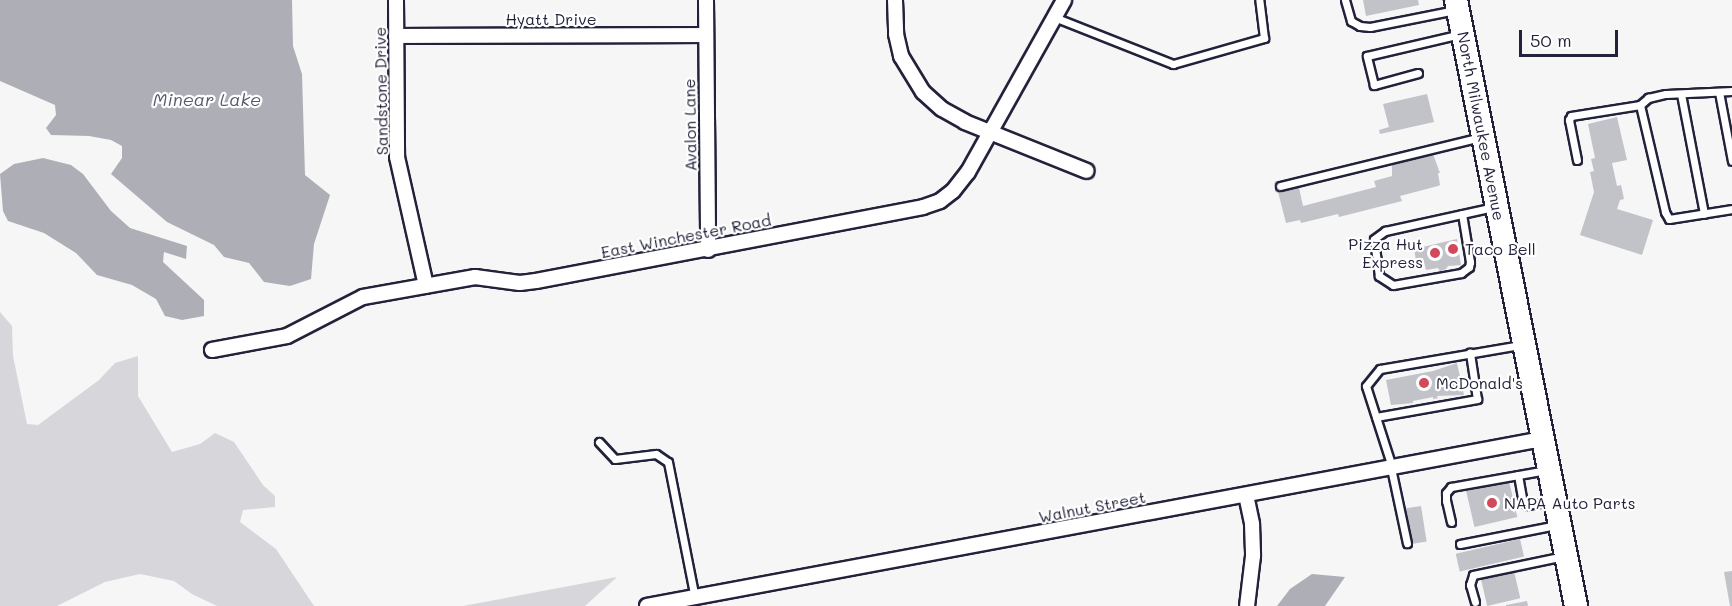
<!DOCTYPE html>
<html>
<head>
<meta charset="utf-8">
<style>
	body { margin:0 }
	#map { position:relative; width:1732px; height:606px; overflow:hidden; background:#f6f6f7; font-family:Mali,sans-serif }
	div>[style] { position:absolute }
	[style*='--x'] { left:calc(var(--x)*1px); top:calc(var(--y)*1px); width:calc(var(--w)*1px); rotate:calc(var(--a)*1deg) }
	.green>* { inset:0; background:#d7d7db }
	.water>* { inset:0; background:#aeaeb7 }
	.building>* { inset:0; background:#c2c2c9; transform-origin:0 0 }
	.roads { filter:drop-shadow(2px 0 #22223b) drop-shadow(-2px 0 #22223b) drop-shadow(0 2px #22223b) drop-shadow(0 -2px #22223b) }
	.service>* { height:7px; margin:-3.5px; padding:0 3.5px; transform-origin:3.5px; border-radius:3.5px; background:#fff }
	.minor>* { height:14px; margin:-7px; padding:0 7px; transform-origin:7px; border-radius:7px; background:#fff }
	.primary>* { height:22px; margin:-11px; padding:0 11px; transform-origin:11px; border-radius:11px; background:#fff }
	.dots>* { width:16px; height:16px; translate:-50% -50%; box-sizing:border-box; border:3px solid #fff; border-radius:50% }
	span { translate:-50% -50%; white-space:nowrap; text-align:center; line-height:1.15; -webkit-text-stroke:4.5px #fff; paint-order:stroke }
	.street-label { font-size:16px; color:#22223b }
	.poi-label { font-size:16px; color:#22223b }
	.right { translate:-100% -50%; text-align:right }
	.left { translate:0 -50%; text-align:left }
	.water-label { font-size:18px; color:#5a5a6d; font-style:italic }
	.scale { position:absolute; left:1519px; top:30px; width:99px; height:27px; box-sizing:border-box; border:3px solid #22223b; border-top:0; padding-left:8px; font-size:18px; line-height:21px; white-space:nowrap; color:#22223b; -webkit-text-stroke:4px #fff; paint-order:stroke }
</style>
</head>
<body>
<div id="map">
	<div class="green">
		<div style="clip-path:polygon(0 312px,12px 326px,13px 356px,27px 424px,38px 425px,99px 380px,115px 363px,138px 356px,138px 396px,172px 452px,200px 444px,215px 433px,234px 442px,263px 485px,275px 496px,275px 507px,243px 510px,240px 522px,276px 549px,314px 606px,217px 606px,192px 594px,174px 581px,140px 574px,105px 582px,57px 606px,0 606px)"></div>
		<div style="clip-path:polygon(617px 577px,585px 606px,463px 606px)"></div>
	</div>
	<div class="water">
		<div style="clip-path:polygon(0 0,292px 0,293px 46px,302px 74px,305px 175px,330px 195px,314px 244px,311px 279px,290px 286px,264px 282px,249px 263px,224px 257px,214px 245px,167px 222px,111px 174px,122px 158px,122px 146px,111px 140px,89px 136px,51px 135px,46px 128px,56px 115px,55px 105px,0 81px)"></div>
		<div style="clip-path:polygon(43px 158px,71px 165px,83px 174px,111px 211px,130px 228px,187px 246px,186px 259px,164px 252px,163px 262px,204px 300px,204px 316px,182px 320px,165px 316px,156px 299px,132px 285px,97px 275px,76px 253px,44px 233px,8px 221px,3px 211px,0 174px,14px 164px)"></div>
		<div style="clip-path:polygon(1312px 574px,1345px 577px,1325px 606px,1277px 606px,1290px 589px)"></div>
	</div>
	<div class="building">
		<div style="clip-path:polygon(1363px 0,1418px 0,1419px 5px,1366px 16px)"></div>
		<div style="clip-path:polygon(1427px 94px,1434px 122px,1380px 134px,1379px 130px,1389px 127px,1383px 104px)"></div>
		<div style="clip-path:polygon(1617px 117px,1627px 160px,1612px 163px,1617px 186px,1621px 185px,1624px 199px,1620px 200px,1617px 209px,1653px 220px,1642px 255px,1580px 235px,1594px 192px,1590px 172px,1594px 171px,1591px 159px,1595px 158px,1588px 124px)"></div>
		<div style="clip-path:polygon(1433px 154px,1440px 173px,1438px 173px,1440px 185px,1438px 186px,1400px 196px,1402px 201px,1339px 217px,1338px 214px,1301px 223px,1300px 220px,1286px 223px,1277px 188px,1298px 183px,1303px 206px,1376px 187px,1374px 181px,1392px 176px,1392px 164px)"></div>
		<div style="clip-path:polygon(1457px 239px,1461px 265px,1448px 266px,1446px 269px,1440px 271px,1438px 268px,1426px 270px,1423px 258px,1416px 260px,1414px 249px)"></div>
		<div style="clip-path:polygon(1457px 363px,1464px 395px,1437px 396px,1438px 398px,1433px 399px,1433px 397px,1413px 401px,1413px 403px,1391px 405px,1386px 380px,1433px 371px)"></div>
		<div style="left:1509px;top:481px;width:37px;height:44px;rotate:77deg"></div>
		<div style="left:1421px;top:506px;width:36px;height:15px;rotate:81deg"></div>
		<div style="left:1520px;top:539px;width:18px;height:66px;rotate:77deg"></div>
		<div style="left:1514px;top:571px;width:28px;height:34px;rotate:77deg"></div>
		<div style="clip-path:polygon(1732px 571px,1732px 606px,1730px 606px,1724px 572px)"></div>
		<div style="clip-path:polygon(1527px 601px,1528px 606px,1506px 606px,1506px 605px)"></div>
	</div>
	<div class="roads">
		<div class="service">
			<div style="--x:1345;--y:0;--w:22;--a:74"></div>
			<div style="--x:1351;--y:21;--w:10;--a:29"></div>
			<div style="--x:1360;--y:26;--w:10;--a:6"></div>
			<div style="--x:1370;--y:27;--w:87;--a:-11.3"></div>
			<div style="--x:1054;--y:17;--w:128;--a:21.6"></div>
			<div style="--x:1173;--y:64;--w:95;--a:-15.9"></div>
			<div style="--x:1264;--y:38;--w:38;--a:-97"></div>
			<div style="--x:1418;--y:73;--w:46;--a:164.7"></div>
			<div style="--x:1374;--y:85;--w:30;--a:-104"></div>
			<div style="--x:1367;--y:56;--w:97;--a:-13.2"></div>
			<div style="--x:1719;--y:92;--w:70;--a:79.3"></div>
			<div style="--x:1681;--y:94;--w:122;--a:79.1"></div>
			<div style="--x:1640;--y:105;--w:110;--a:76.8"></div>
			<div style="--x:1665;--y:212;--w:8;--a:60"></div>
			<div style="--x:1669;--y:219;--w:64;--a:-9"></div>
			<div style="--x:1577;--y:160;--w:41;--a:-101.3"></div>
			<div style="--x:1569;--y:120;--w:4;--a:-63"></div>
			<div style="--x:1571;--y:116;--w:70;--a:-9.1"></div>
			<div style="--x:1640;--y:105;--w:11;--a:-41"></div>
			<div style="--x:1648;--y:98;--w:18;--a:-13"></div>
			<div style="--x:1666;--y:94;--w:66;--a:-2.6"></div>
			<div style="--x:1280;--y:186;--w:207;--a:-13.7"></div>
			<div style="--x:1462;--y:214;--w:49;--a:80.5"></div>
			<div style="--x:1470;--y:262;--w:5;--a:101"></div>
			<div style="--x:1469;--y:267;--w:10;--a:143"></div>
			<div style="--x:1461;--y:273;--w:69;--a:170"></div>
			<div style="--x:1393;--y:285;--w:17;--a:-147"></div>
			<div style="--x:1379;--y:276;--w:37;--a:-98"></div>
			<div style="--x:1374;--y:239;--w:14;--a:-36"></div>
			<div style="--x:1385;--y:231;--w:112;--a:-12.4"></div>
			<div style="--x:1376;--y:417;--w:103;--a:-10.1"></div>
			<div style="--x:1477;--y:399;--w:47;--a:-98.7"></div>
			<div style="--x:599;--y:442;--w:23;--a:47"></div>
			<div style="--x:615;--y:459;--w:41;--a:-7"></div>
			<div style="--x:656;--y:454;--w:14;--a:34"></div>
			<div style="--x:668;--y:462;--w:139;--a:78.8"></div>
			<div style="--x:1392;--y:467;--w:85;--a:-107.8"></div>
			<div style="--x:1366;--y:386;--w:22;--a:-51"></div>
			<div style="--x:1380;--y:369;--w:143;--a:-9.7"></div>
			<div style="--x:1391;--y:468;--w:77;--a:78"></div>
			<div style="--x:1518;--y:475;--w:27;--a:80"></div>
			<div style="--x:1523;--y:502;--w:5;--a:37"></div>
			<div style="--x:1527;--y:505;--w:25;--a:-9"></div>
			<div style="--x:1451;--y:522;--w:22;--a:-103"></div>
			<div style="--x:1446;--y:501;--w:8;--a:-90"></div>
			<div style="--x:1446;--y:493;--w:8;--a:-50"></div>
			<div style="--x:1451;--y:487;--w:97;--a:-10.1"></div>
			<div style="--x:1460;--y:544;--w:99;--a:-11.1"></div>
			<div style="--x:1475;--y:602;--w:18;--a:-106"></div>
			<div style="--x:1470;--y:585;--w:10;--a:-73"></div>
			<div style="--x:1473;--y:575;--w:93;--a:-11.8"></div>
		</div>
		<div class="minor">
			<div style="--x:396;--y:0;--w:157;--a:89.6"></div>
			<div style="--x:397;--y:157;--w:132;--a:77.3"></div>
			<div style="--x:706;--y:0;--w:250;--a:89.5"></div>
			<div style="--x:895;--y:0;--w:34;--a:88"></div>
			<div style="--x:896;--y:34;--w:23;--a:77"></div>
			<div style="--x:901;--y:56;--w:42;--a:58.6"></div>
			<div style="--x:923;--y:92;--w:25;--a:42"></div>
			<div style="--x:942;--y:109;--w:26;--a:29"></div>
			<div style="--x:965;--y:122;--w:131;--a:21.9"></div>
			<div style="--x:396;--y:36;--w:310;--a:-0.2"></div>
			<div style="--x:212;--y:350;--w:76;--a:-10.6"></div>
			<div style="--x:287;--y:336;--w:85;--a:-27.2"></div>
			<div style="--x:363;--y:297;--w:114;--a:-10.1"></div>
			<div style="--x:475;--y:277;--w:45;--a:7.6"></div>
			<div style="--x:520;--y:283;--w:16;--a:-7"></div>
			<div style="--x:536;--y:281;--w:394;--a:-10.8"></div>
			<div style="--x:923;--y:207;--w:18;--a:-19"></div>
			<div style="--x:940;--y:201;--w:16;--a:-38"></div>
			<div style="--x:953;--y:191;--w:24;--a:-52"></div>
			<div style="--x:968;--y:172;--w:197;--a:-60.8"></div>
			<div style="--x:1246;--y:495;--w:30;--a:78"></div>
			<div style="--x:1252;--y:524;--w:32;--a:88"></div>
			<div style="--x:1253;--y:556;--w:50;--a:96.8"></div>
			<div style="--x:647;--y:606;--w:910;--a:-10.57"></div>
		</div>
		<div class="primary">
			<div style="--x:1456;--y:0;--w:618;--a:78.8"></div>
		</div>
	</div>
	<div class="dots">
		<div style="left:1453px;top:249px;background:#d1495b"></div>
		<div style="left:1435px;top:253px;background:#d1495b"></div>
		<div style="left:1424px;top:383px;background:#d1495b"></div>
		<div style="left:1492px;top:503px;background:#d1495b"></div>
	</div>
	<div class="street-label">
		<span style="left:551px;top:19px">Hyatt Drive</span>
		<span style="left:381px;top:91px;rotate:-91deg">Sandstone Drive</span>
		<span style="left:690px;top:125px;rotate:-91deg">Avalon Lane</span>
		<span style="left:1481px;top:126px;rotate:79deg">North Milwaukee Avenue</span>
		<span style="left:686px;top:236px;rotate:-11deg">East Winchester Road</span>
		<span style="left:1092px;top:507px;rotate:-11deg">Walnut Street</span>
	</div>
	<div class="poi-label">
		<span class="right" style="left:1423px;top:253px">Pizza Hut<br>Express</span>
		<span class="left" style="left:1465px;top:249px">Taco Bell</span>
		<span class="left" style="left:1436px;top:383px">McDonald's</span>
		<span class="left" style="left:1504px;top:503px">NAPA Auto Parts</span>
	</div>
	<div class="water-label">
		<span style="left:207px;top:99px">Minear Lake</span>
	</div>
	<div class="scale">50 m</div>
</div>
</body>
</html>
